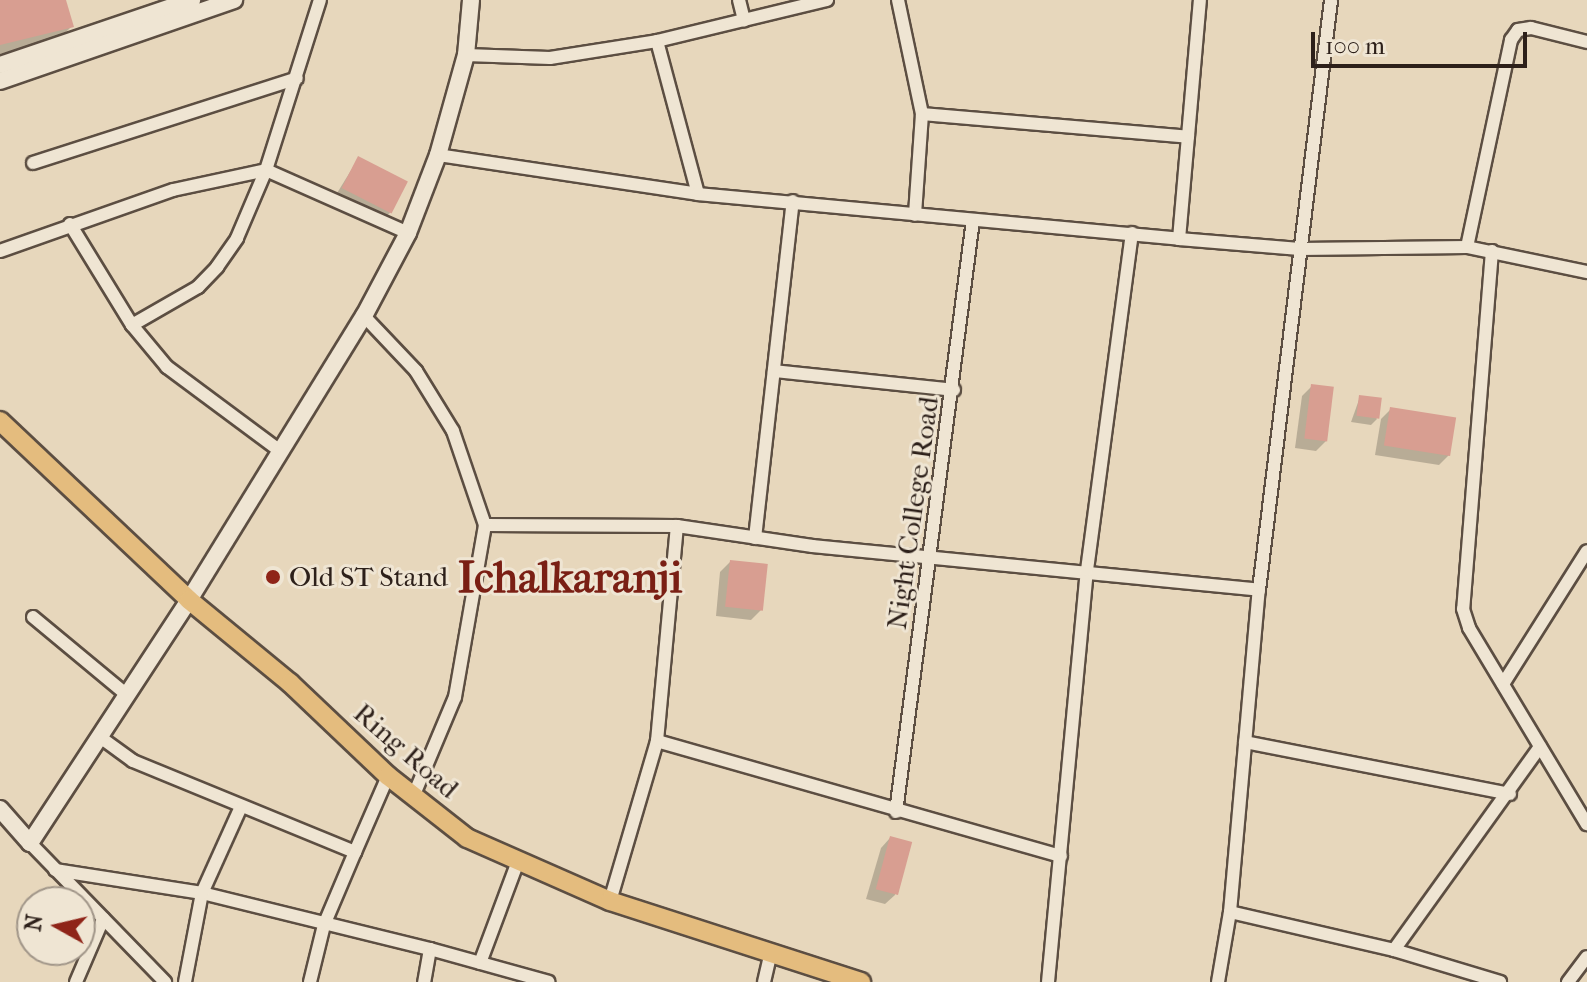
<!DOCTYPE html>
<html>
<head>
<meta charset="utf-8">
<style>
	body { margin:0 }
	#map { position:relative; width:1587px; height:982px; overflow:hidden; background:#e7d7bc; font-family:"IM FELL French Canon",serif }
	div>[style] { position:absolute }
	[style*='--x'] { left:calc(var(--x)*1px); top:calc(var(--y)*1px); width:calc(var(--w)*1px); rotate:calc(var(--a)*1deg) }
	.shadow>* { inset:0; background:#0003 }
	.building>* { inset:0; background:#d89e91; transform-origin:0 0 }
	.roads { filter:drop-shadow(2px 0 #5c4e42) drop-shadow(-2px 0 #5c4e42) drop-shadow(0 2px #5c4e42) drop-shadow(0 -2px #5c4e42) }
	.street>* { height:12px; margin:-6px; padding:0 6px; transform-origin:6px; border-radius:6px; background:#efe5d3 }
	.secondary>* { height:16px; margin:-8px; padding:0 8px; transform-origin:8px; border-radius:8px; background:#efe5d3 }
	.primary>* { height:18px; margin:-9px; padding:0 9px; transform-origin:9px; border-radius:9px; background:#e4bc7e }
	.dots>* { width:22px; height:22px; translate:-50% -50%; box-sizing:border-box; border:4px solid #efe5d3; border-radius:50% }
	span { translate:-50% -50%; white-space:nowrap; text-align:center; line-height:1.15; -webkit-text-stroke:6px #efe5d3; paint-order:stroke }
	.street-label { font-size:28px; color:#2d201a }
	.poi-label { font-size:28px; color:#2d201a }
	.left { translate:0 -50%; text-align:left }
	.town-label { font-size:44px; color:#7a1f14; font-weight:700 }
	.north { position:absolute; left:16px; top:886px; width:80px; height:80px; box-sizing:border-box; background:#efe5d3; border:2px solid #a19689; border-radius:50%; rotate:278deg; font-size:22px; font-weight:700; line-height:32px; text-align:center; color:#2d201a }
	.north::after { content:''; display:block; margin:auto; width:28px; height:36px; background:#8f2418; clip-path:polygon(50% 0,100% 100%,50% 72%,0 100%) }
	.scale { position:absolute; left:1311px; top:32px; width:216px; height:36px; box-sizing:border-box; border:4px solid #2d201a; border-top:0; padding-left:10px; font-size:24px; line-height:28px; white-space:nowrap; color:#2d201a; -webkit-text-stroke:6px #efe5d3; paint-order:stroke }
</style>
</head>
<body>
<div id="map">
	<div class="shadow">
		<div style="clip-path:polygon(0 0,64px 0,72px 26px,58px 40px,0 54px)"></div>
		<div style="clip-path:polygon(358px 159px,391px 212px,381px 221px,334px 198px)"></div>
		<div style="clip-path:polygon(1312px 386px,1326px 441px,1316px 451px,1295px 448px,1302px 396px)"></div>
		<div style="clip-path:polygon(1360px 397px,1377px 419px,1371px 425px,1351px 422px)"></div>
		<div style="clip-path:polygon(1391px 409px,1449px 455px,1439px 465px,1375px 455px,1381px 419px)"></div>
		<div style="clip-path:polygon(730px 562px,761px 610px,751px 620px,716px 616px,720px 572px)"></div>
		<div style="clip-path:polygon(890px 838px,895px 895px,885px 904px,866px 899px,881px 848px)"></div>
	</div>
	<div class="building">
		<div style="clip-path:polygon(0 0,66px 0,74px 27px,0 45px)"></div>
		<div style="left:358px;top:156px;width:56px;height:36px;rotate:27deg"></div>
		<div style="left:1311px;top:384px;width:23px;height:55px;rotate:7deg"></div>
		<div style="left:1359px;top:395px;width:23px;height:21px;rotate:7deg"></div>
		<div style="left:1390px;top:407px;width:67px;height:39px;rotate:9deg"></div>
		<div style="left:730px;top:560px;width:38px;height:47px;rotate:6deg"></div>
		<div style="left:890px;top:836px;width:23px;height:55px;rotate:15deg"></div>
	</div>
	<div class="roads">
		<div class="street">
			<div style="--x:739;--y:0;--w:21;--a:76"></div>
			<div style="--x:898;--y:0;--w:116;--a:78.1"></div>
			<div style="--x:922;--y:114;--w:101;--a:94"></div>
			<div style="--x:657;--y:41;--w:175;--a:-13.6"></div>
			<div style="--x:466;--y:55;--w:84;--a:2"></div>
			<div style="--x:550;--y:58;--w:108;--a:-9"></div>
			<div style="--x:657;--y:41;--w:158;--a:75"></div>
			<div style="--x:922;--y:114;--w:267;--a:4.9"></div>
			<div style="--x:438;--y:155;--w:263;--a:8.5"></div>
			<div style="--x:698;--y:194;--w:483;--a:5.3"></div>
			<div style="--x:1179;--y:239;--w:121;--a:4.7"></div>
			<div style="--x:1300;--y:249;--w:167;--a:-0.7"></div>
			<div style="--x:1467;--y:247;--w:123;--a:11.8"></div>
			<div style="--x:33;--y:163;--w:277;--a:-17.8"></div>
			<div style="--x:70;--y:224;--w:119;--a:58.5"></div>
			<div style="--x:132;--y:325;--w:55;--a:50.2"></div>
			<div style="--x:167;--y:367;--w:141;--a:36.6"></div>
			<div style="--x:1179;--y:239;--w:240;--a:-85"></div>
			<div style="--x:1467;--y:247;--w:212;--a:-78"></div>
			<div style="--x:1511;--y:40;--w:12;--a:-55"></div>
			<div style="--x:1518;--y:30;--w:13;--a:-9"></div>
			<div style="--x:1531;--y:28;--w:58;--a:14"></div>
			<div style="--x:0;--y:251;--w:183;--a:-19.4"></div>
			<div style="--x:173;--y:190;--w:95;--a:-12.1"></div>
			<div style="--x:266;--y:170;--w:178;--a:-72.4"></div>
			<div style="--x:1492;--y:251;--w:359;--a:94.6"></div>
			<div style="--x:1463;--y:609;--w:20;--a:72"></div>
			<div style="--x:1469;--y:628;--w:229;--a:59"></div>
			<div style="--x:364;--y:316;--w:76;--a:46.6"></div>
			<div style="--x:416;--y:371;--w:70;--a:58.3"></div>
			<div style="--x:453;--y:431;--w:99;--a:71.2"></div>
			<div style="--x:485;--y:525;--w:192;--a:0.3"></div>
			<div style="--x:677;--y:526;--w:137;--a:8.4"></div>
			<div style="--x:813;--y:546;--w:448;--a:5.6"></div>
			<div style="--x:1259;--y:590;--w:594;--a:-83.04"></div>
			<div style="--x:132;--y:325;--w:76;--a:-29.9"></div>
			<div style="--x:198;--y:287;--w:28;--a:-46"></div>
			<div style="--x:217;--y:267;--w:35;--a:-55"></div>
			<div style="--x:237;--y:238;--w:74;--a:-66.9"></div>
			<div style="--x:266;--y:170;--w:155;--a:23.9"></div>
			<div style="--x:774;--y:371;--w:181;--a:6"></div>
			<div style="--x:755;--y:538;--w:339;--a:-83.6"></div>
			<div style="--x:33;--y:617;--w:122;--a:39.7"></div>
			<div style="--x:1503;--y:684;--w:157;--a:-57.7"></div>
			<div style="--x:100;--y:737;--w:41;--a:36"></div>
			<div style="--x:133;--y:761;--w:240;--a:22.3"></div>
			<div style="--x:355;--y:852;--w:79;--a:113"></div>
			<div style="--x:324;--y:925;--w:59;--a:103.8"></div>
			<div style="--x:657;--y:741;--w:420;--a:15.9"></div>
			<div style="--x:1245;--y:742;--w:270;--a:11.1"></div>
			<div style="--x:413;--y:797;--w:108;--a:-67.2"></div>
			<div style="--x:455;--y:697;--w:175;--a:-80.1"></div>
			<div style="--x:896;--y:812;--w:597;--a:-82.59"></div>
			<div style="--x:30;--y:843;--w:194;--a:45.8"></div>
			<div style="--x:355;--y:852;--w:83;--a:-66.5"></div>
			<div style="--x:55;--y:870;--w:149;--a:8.9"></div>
			<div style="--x:202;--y:893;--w:235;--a:13.8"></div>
			<div style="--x:430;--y:949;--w:34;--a:100"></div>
			<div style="--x:610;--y:901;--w:167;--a:-73.6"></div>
			<div style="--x:657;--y:741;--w:216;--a:-84.7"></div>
			<div style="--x:1230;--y:912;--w:168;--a:13"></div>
			<div style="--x:1394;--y:950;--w:111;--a:16.8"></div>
			<div style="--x:430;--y:949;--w:123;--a:15.5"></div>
			<div style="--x:1394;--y:950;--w:250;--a:-54.3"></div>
			<div style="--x:480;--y:963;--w:106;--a:-69.5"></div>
			<div style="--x:76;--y:982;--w:69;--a:-66.8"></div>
			<div style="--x:185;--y:982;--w:91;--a:-79.2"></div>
			<div style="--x:202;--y:893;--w:92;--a:-65.7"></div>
			<div style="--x:764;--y:982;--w:28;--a:-77"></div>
			<div style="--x:1048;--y:982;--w:414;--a:-84.6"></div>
			<div style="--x:1087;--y:570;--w:340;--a:-82.4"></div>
			<div style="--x:1218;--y:982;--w:71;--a:-80.3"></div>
			<div style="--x:1230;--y:912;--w:323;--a:-84.9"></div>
			<div style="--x:1568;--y:982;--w:31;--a:-53"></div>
		</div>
		<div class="secondary">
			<div style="--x:0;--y:65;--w:203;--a:-18.7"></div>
			<div style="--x:0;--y:81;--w:248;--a:-19.1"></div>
			<div style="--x:0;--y:809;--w:45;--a:48.6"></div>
			<div style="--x:30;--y:843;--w:290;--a:-56.8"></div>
			<div style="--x:189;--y:600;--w:334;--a:-58.4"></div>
			<div style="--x:364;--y:316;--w:94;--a:-62.1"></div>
			<div style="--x:408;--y:233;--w:84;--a:-69"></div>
			<div style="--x:438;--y:155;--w:104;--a:-74.4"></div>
			<div style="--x:466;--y:55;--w:55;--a:-84.8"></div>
		</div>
		<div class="primary">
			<div style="--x:0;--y:421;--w:260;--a:43.4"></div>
			<div style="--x:189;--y:600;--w:131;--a:39.4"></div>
			<div style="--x:290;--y:683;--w:135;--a:43.5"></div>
			<div style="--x:388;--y:776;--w:100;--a:38.1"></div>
			<div style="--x:467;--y:838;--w:156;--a:23.8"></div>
			<div style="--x:610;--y:901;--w:264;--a:17.9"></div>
		</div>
	</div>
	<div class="dots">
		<div style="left:273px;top:577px;background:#8f2418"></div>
	</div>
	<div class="street-label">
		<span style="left:913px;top:513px;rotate:-82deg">Night College Road</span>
		<span style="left:406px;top:751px;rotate:41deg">Ring Road</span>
	</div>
	<div class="poi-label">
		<span class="left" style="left:289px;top:577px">Old ST Stand</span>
	</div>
	<div class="town-label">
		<span style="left:570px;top:578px">Ichalkaranji</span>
	</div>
	<div class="north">N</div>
	<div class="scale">100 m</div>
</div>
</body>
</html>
